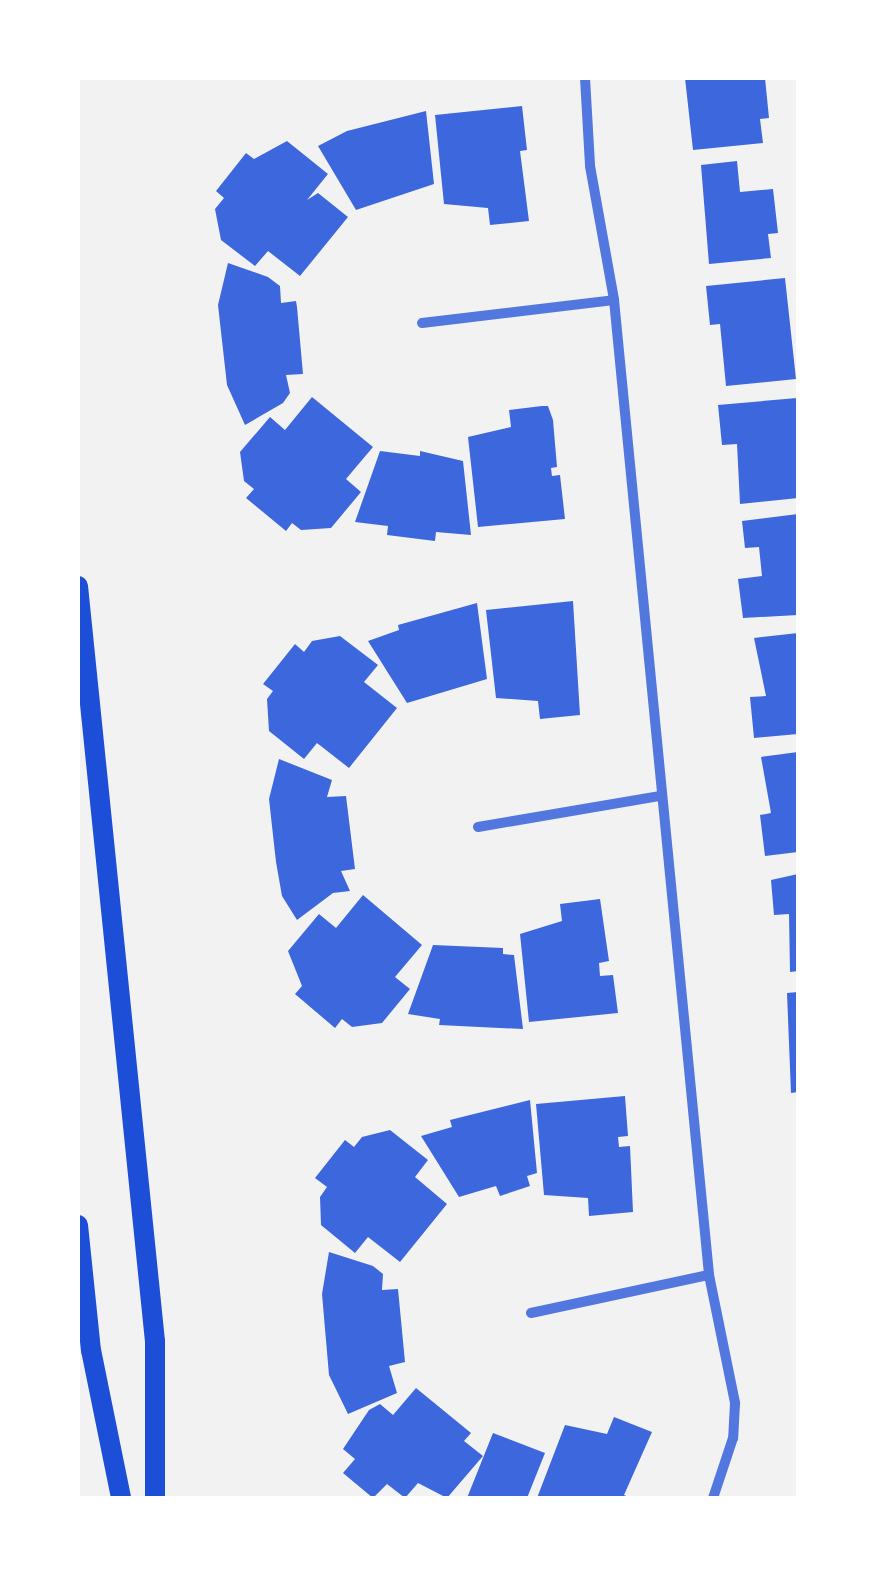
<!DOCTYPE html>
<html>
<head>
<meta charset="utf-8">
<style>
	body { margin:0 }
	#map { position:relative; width:876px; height:1576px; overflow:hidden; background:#f2f2f2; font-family:Lato,sans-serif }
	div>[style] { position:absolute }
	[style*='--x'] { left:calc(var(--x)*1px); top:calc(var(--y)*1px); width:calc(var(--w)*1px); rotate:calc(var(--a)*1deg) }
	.building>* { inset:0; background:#3d67dc }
	.minor>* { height:10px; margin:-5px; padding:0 5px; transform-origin:5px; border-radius:5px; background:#5277de }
	.secondary>* { height:20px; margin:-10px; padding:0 10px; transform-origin:10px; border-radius:10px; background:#1d4ed8 }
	span { translate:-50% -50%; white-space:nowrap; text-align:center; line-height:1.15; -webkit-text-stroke:10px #fff; paint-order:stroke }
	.frame { position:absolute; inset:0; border:80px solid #fff; pointer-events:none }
</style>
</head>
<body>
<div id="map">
	<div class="building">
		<div style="clip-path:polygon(685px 78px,765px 78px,769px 118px,760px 119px,763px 143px,693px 150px)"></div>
		<div style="clip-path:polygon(522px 106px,527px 150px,520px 151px,529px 221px,490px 225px,488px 208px,444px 204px,435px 115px)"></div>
		<div style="clip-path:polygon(426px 111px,434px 184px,356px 210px,318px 146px,347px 131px)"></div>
		<div style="clip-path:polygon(287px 141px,328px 174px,307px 200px,318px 193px,348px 217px,300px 276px,268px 251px,255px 266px,221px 240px,215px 209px,224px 198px,216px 191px,246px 153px,254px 159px)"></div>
		<div style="clip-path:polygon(737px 161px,740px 192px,773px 189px,778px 233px,768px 234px,771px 258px,709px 264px,701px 165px)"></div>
		<div style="clip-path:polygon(228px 263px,268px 277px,280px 286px,281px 303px,296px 301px,297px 307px,303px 374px,286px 375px,290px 393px,283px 403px,245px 425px,227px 385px,218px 305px)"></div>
		<div style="clip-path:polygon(785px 278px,796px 379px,726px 386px,720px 324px,710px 325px,706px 286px)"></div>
		<div style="clip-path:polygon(312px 397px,373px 447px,346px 479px,361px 492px,331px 528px,301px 530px,292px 523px,286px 531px,246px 498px,254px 489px,244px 481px,240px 452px,270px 417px,285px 430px)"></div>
		<div style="clip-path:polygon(797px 398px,798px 498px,740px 504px,737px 444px,722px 445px,718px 405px)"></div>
		<div style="clip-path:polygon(542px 406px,548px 406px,553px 420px,557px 467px,551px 468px,552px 476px,560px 475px,565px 519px,478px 527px,468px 437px,511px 427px,509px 410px)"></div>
		<div style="clip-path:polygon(380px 451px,420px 456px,420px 451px,463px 461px,471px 535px,436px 532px,435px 541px,387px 535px,388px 526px,355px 522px)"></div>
		<div style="clip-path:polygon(798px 514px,798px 615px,743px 618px,738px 579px,762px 576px,759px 547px,745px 548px,742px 521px)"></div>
		<div style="clip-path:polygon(573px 601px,580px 715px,540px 719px,538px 701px,496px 698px,486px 610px)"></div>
		<div style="clip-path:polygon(477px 603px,487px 679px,407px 703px,368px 641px,399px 630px,398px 625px)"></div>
		<div style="clip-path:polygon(798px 633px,798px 734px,754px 738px,750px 697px,766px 696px,754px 638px)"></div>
		<div style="clip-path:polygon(340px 636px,378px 665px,364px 682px,397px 708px,349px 768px,317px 743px,304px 759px,269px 731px,267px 699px,273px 691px,263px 684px,295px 644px,304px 652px,312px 641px)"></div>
		<div style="clip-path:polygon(798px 752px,798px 852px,765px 856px,760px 815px,771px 813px,761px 757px)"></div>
		<div style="clip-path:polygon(279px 759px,332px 780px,327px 797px,346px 796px,355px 869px,341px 871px,350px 891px,333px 893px,297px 920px,282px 896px,276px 862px,269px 799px)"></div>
		<div style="clip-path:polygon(798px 874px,798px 971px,790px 972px,789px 914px,774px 915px,771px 880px)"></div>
		<div style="clip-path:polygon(363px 895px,422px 945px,395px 977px,410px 989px,382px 1023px,352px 1027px,342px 1019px,335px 1028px,295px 994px,302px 986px,288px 951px,319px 914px,336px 928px)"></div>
		<div style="clip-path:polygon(600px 899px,609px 961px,599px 963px,600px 976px,613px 975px,618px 1013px,529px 1022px,520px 934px,562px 921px,560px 904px)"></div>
		<div style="clip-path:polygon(433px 945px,503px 948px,503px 954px,514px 955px,523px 1029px,439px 1025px,440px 1019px,408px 1014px)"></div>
		<div style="clip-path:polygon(798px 992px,798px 1092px,791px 1093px,787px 993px)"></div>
		<div style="clip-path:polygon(625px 1096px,628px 1136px,618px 1137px,619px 1147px,630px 1146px,633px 1212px,589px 1216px,588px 1198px,544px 1195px,536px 1104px)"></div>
		<div style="clip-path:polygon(530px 1100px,537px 1173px,527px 1176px,530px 1186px,500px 1196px,496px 1186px,459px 1197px,421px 1136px,452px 1127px,450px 1120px)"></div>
		<div style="clip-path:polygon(390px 1130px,428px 1160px,415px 1177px,447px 1204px,400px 1262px,368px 1237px,355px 1253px,321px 1225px,320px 1197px,327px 1187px,315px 1178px,345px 1140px,354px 1147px,362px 1137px)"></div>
		<div style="clip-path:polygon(329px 1252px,373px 1266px,383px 1274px,382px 1290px,398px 1289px,405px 1362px,389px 1366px,397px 1393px,348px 1414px,329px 1375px,322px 1294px)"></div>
		<div style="clip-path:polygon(416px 1388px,471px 1433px,464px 1441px,483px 1456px,447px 1498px,418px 1483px,405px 1498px,387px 1484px,373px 1498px,343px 1473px,355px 1459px,343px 1449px,369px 1410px,380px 1404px,393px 1415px)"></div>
		<div style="clip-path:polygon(614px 1417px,652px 1432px,624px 1495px,631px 1498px,537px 1498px,565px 1425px,607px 1434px)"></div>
		<div style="clip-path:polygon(493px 1433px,545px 1453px,527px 1498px,467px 1498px)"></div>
	</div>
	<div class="minor">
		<div style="--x:585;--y:78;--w:88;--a:86.7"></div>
		<div style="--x:590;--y:166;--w:136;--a:79.8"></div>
		<div style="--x:614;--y:300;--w:980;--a:84.43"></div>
		<div style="--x:709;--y:1275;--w:131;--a:78.5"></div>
		<div style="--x:735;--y:1403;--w:35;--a:93"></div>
		<div style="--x:733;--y:1438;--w:63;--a:108.4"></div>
		<div style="--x:422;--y:323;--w:193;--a:-6.8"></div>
		<div style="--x:478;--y:827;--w:185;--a:-9.7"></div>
		<div style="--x:531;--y:1313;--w:182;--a:-12.1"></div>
	</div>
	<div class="secondary">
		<div style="--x:78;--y:586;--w:759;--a:84.18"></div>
		<div style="--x:155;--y:1341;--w:157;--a:90"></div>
		<div style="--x:78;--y:1225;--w:126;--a:84.1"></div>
		<div style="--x:91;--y:1350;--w:151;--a:78.5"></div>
	</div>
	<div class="frame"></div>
</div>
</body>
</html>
